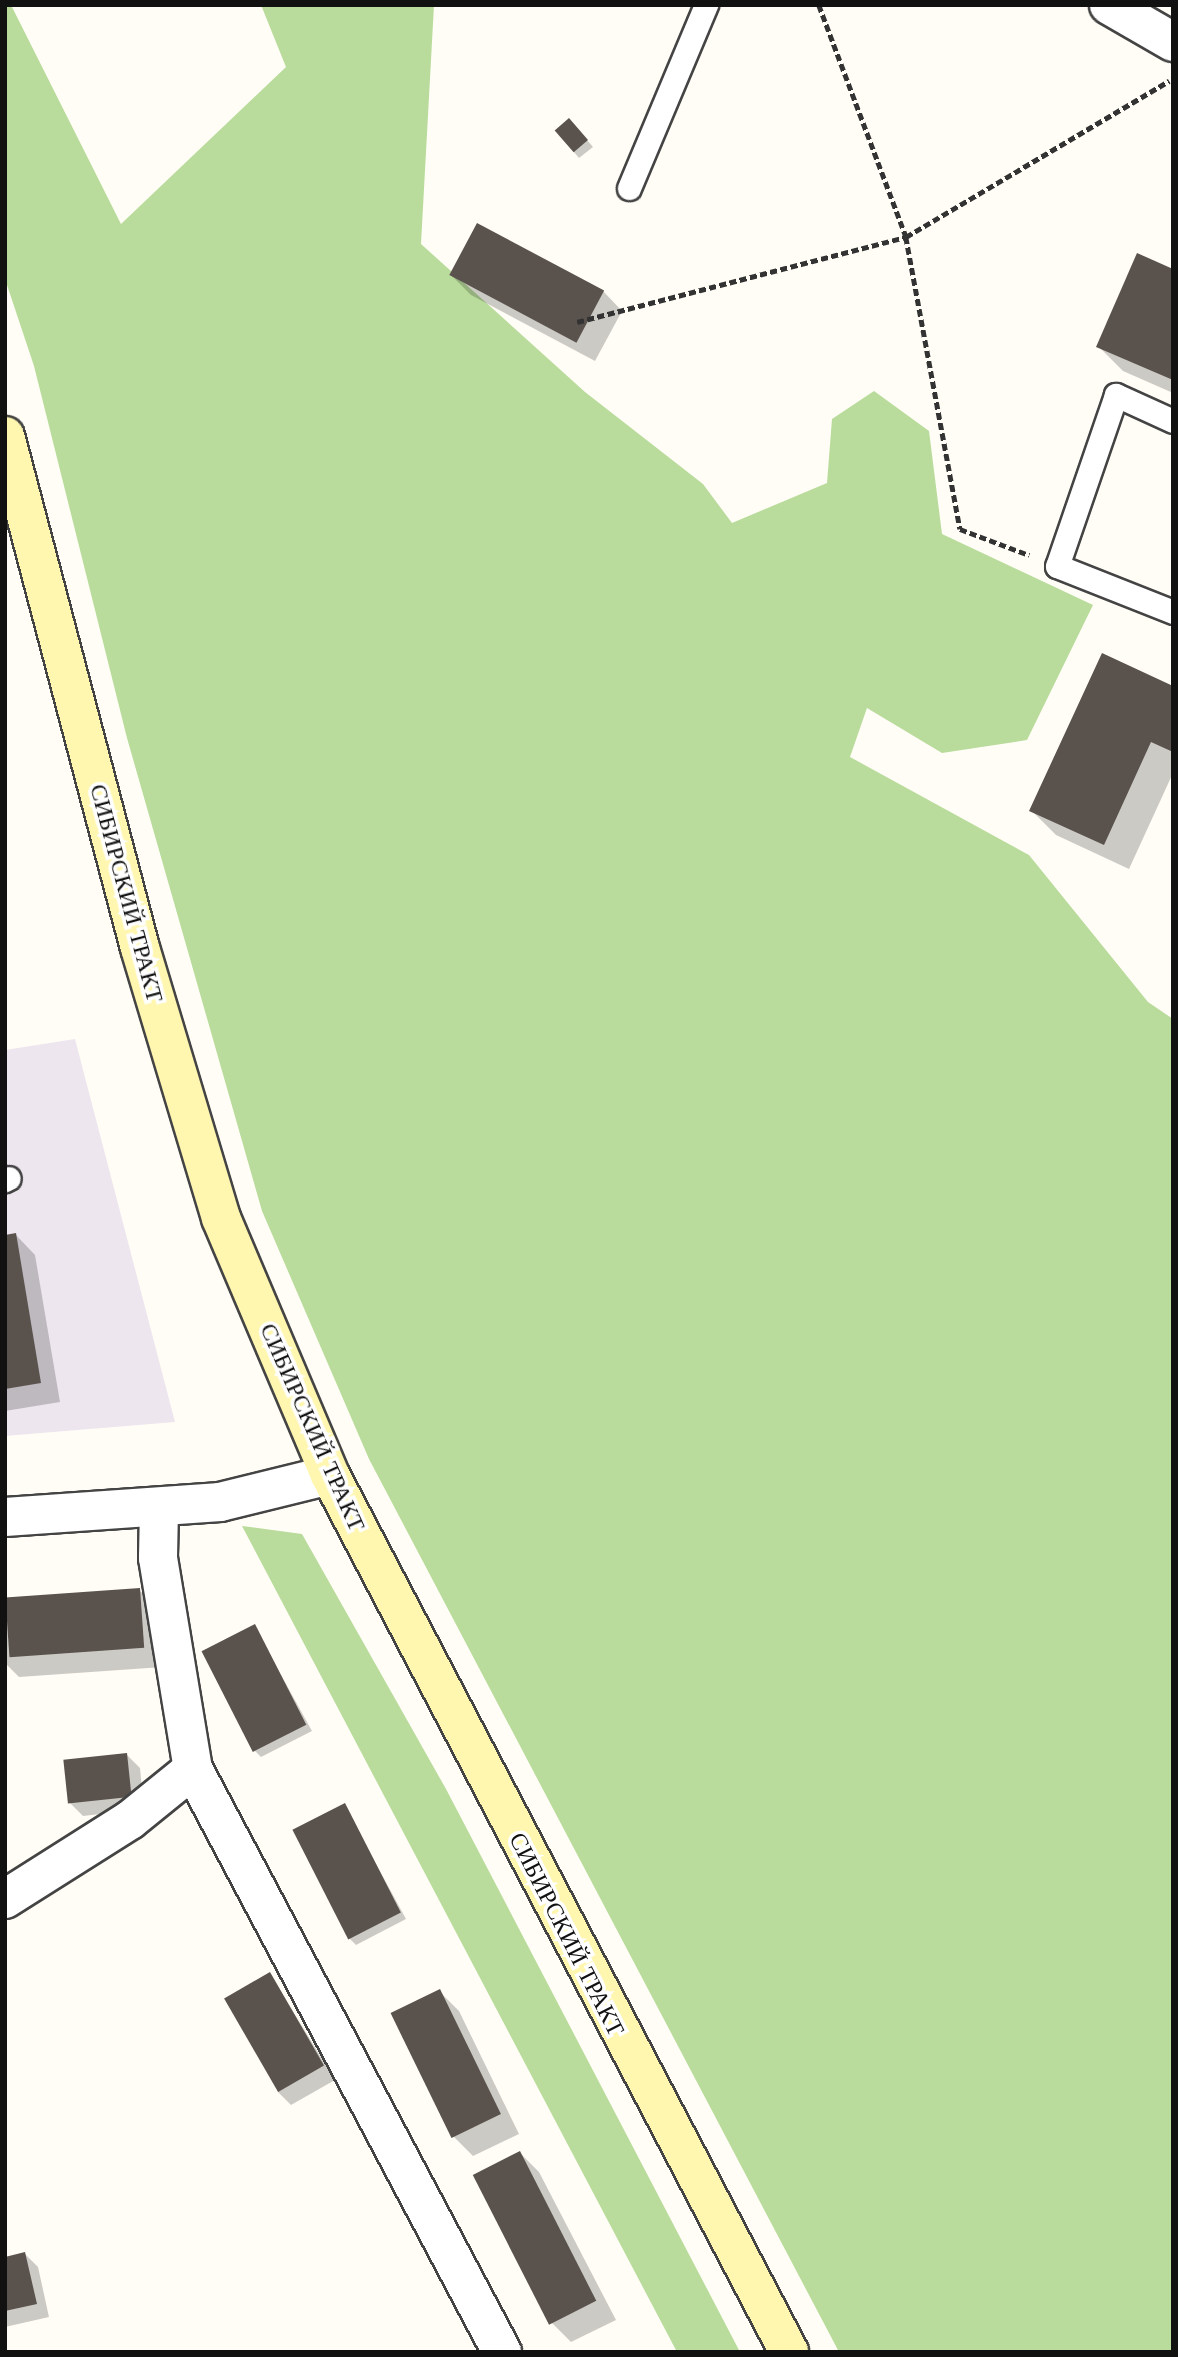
<!DOCTYPE html>
<html>
<head>
<meta charset="utf-8">
<style>
	body { margin:0 }
	#map { position:relative; width:1178px; height:2357px; overflow:hidden; background:#fffdf5; font-family:"Libre Baskerville",serif }
	div>[style] { position:absolute }
	[style*='--x'] { left:calc(var(--x)*1px); top:calc(var(--y)*1px); width:calc(var(--w)*1px); rotate:calc(var(--a)*1deg) }
	.industrial>* { inset:0; background:#eee6ef }
	.forest>* { inset:0; background:#b9dc9c }
	.shadow>* { inset:0; background:#0003 }
	.building>* { inset:0; background:#5a524d; transform-origin:0 0 }
	.path>* { height:4.5px; margin-top:-2.25px; transform-origin:0; background:repeating-linear-gradient(90deg,#333 0 7px,transparent 0 10.5px) }
	.roads { filter:drop-shadow(2px 0 #444) drop-shadow(-2px 0 #444) drop-shadow(0 2px #444) drop-shadow(0 -2px #444) }
	.service>* { height:23px; margin:-11.5px; padding:0 11.5px; transform-origin:11.5px; border-radius:11.5px; background:#fff }
	.minor>* { height:38px; margin:-19px; padding:0 19px; transform-origin:19px; border-radius:19px; background:#fff }
	.secondary>* { height:38px; margin:-19px; padding:0 19px; transform-origin:19px; border-radius:19px; background:#fff6b0 }
	span { translate:-50% -50%; white-space:nowrap; text-align:center; line-height:1.15; -webkit-text-stroke:7px #fff; paint-order:stroke }
	.street-label { font-size:24px; color:#111 }
	.frame { position:absolute; inset:0; border:7px solid #111; pointer-events:none }
</style>
</head>
<body>
<div id="map">
	<div class="industrial">
		<div style="clip-path:polygon(75px 1039px,175px 1422px,5px 1436px,5px 1050px)"></div>
	</div>
	<div class="forest">
		<div style="clip-path:polygon(5px 5px,11px 5px,121px 224px,286px 67px,261px 5px,434px 5px,421px 244px,585px 392px,703px 484px,732px 523px,827px 483px,832px 419px,874px 391px,929px 431px,942px 534px,1093px 605px,1027px 740px,942px 753px,867px 708px,850px 757px,1029px 855px,1148px 1002px,1173px 1019px,1173px 2352px,839px 2352px,369px 1459px,262px 1211px,127px 738px,34px 366px,5px 279px)"></div>
		<div style="clip-path:polygon(242px 1526px,302px 1534px,446px 1789px,740px 2352px,677px 2352px)"></div>
	</div>
	<div class="shadow">
		<div style="clip-path:polygon(575px 126px,593px 147px,579px 158px,556px 131px)"></div>
		<div style="clip-path:polygon(1173px 271px,1173px 393px,1123px 371px,1098px 346px)"></div>
		<div style="clip-path:polygon(451px 275px,603px 291px,622px 311px,595px 361px,471px 295px)"></div>
		<div style="clip-path:polygon(1173px 688px,1173px 773px,1129px 869px,1056px 835px,1031px 810px)"></div>
		<div style="clip-path:polygon(16px 1235px,35px 1255px,60px 1402px,5px 1411px,5px 1237px)"></div>
		<div style="clip-path:polygon(139px 1590px,159px 1609px,163px 1667px,19px 1677px,5px 1663px,5px 1598px)"></div>
		<div style="clip-path:polygon(254px 1626px,312px 1731px,261px 1757px,255px 1751px)"></div>
		<div style="clip-path:polygon(127px 1755px,140px 1768px,144px 1809px,83px 1816px,70px 1803px)"></div>
		<div style="clip-path:polygon(344px 1805px,406px 1919px,356px 1945px,350px 1939px)"></div>
		<div style="clip-path:polygon(270px 1974px,335px 2080px,291px 2105px,278px 2092px)"></div>
		<div style="clip-path:polygon(439px 1991px,459px 2011px,519px 2134px,473px 2156px,454px 2137px)"></div>
		<div style="clip-path:polygon(520px 2153px,539px 2172px,616px 2320px,571px 2342px,552px 2323px)"></div>
		<div style="clip-path:polygon(25px 2254px,38px 2267px,49px 2317px,5px 2327px,5px 2259px)"></div>
	</div>
	<div class="building">
		<div style="left:569px;top:118px;width:29px;height:19px;rotate:49deg"></div>
		<div style="left:477px;top:223px;width:144px;height:59px;rotate:28deg"></div>
		<div style="clip-path:polygon(1137px 253px,1173px 269px,1173px 380px,1096px 347px)"></div>
		<div style="clip-path:polygon(1102px 653px,1173px 686px,1173px 752px,1151px 742px,1104px 845px,1029px 811px)"></div>
		<div style="clip-path:polygon(16px 1233px,41px 1383px,5px 1389px,5px 1235px)"></div>
		<div style="left:140px;top:1588px;width:60px;height:135px;rotate:86deg"></div>
		<div style="left:255px;top:1624px;width:113px;height:60px;rotate:63deg"></div>
		<div style="left:127px;top:1753px;width:44px;height:64px;rotate:84deg"></div>
		<div style="left:345px;top:1803px;width:123px;height:59px;rotate:63deg"></div>
		<div style="left:270px;top:1972px;width:108px;height:53px;rotate:60deg"></div>
		<div style="left:440px;top:1989px;width:139px;height:55px;rotate:64deg"></div>
		<div style="left:520px;top:2151px;width:168px;height:53px;rotate:63deg"></div>
		<div style="clip-path:polygon(25px 2252px,37px 2304px,5px 2311px,5px 2257px)"></div>
	</div>
	<div class="path">
		<div style="--x:819;--y:5;--w:248;--a:69.4"></div>
		<div style="--x:906;--y:237;--w:297;--a:79.5"></div>
		<div style="--x:960;--y:529;--w:74;--a:20.6"></div>
		<div style="--x:577;--y:322;--w:340;--a:-14.5"></div>
		<div style="--x:906;--y:237;--w:306;--a:-30.7"></div>
	</div>
	<div class="roads">
		<div class="service">
			<div style="--x:629;--y:188;--w:199;--a:-67.2"></div>
			<div style="--x:1173;--y:421;--w:63;--a:-155.5"></div>
			<div style="--x:1116;--y:395;--w:181;--a:109"></div>
			<div style="--x:1057;--y:566;--w:125;--a:21.6"></div>
			<div style="--x:5;--y:1180;--w:4;--a:-27"></div>
		</div>
		<div class="minor">
			<div style="--x:1109;--y:5;--w:74;--a:30"></div>
			<div style="--x:159;--y:1509;--w:49;--a:91.2"></div>
			<div style="--x:158;--y:1558;--w:214;--a:80.6"></div>
			<div style="--x:193;--y:1769;--w:660;--a:62.08"></div>
			<div style="--x:5;--y:1517;--w:216;--a:-4"></div>
			<div style="--x:220;--y:1502;--w:113;--a:-13.8"></div>
			<div style="--x:5;--y:1899;--w:148;--a:-32.3"></div>
			<div style="--x:130;--y:1820;--w:81;--a:-39"></div>
		</div>
		<div class="secondary">
			<div style="--x:5;--y:436;--w:529;--a:75.23"></div>
			<div style="--x:140;--y:948;--w:282;--a:73.3"></div>
			<div style="--x:221;--y:1218;--w:279;--a:67"></div>
			<div style="--x:330;--y:1475;--w:990;--a:62.37"></div>
		</div>
	</div>
	<div class="street-label">
		<span style="left:127px;top:893px;rotate:75deg">СИБИРСКИЙ ТРАКТ</span>
		<span style="left:313px;top:1427px;rotate:66deg">СИБИРСКИЙ ТРАКТ</span>
		<span style="left:567px;top:1934px;rotate:63deg">СИБИРСКИЙ ТРАКТ</span>
	</div>
	<div class="frame"></div>
</div>
</body>
</html>
